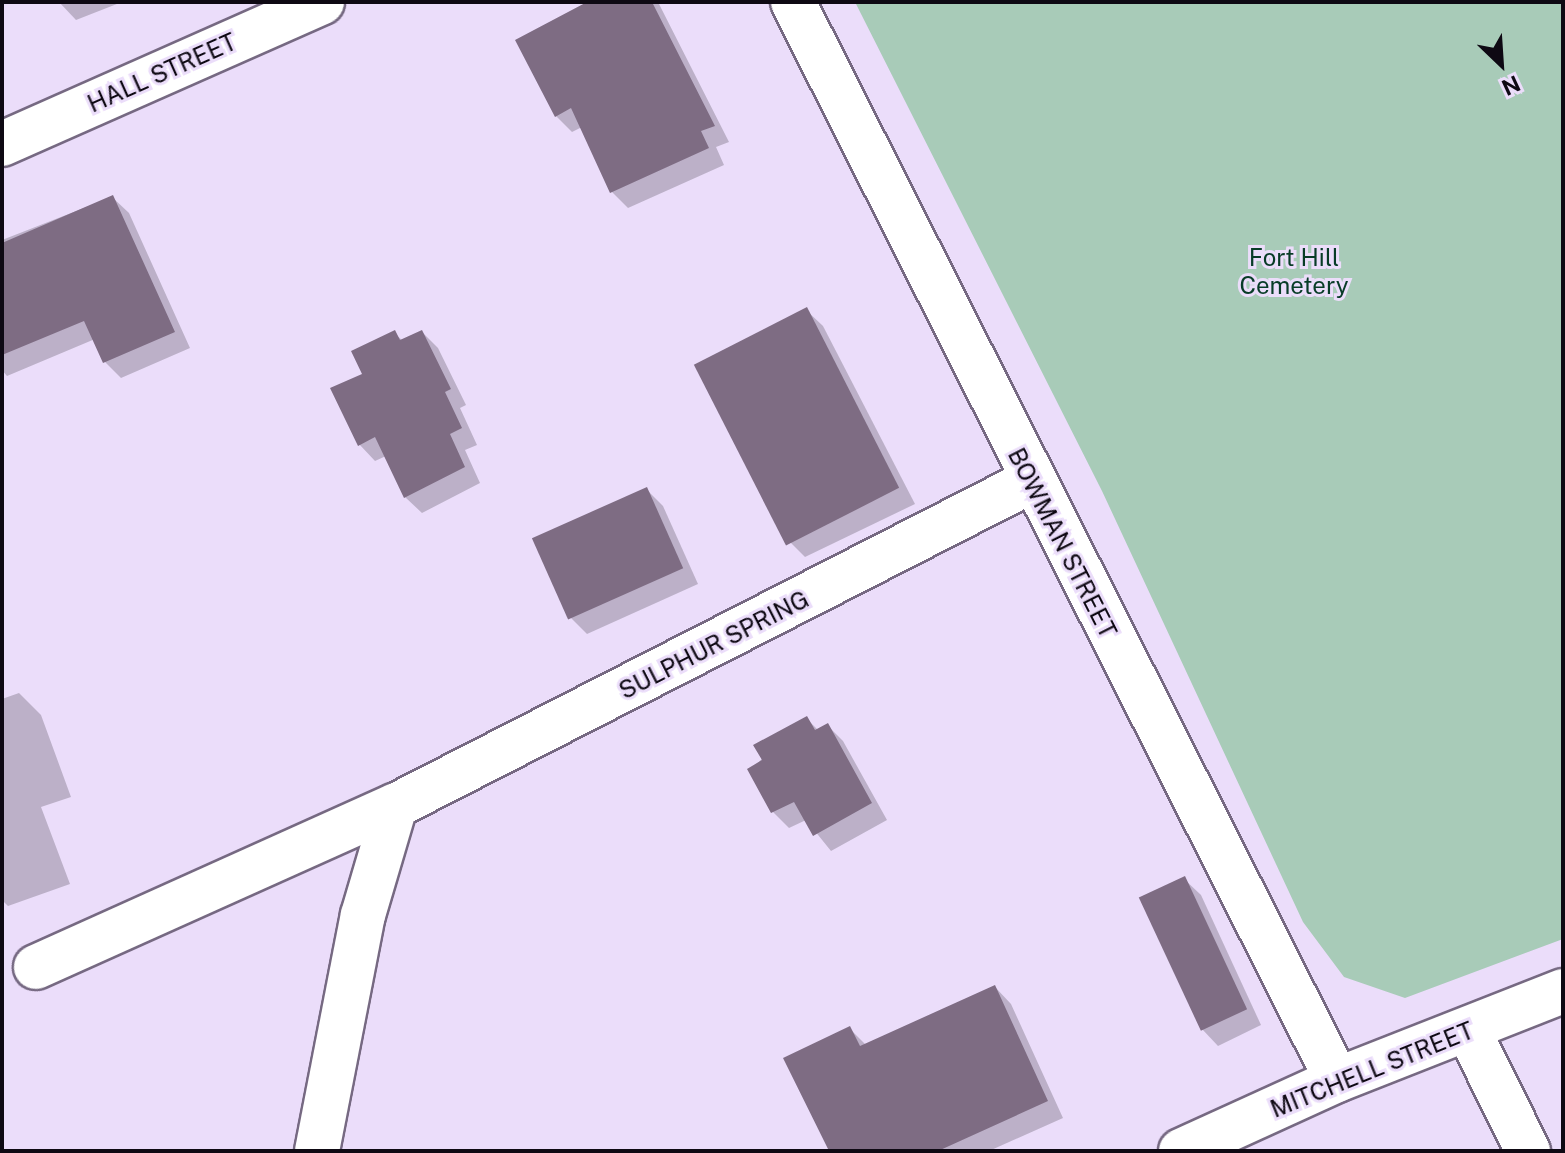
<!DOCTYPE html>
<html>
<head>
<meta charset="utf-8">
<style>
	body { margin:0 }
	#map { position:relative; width:1565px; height:1153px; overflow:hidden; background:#ebddfa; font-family:"Public Sans",sans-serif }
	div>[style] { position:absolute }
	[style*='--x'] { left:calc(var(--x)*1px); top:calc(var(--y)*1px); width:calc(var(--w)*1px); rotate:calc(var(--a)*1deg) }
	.green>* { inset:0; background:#a8cbb8 }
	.shadow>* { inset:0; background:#0003 }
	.building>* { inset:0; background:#7e6c83; transform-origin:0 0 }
	.roads { filter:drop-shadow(2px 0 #766982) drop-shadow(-2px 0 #766982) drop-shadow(0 2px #766982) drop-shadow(0 -2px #766982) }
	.minor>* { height:44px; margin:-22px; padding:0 22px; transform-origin:22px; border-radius:22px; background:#fff }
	span { translate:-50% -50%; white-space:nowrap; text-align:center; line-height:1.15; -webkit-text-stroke:6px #ebddfa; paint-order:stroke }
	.street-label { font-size:24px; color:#0e0913 }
	.park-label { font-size:24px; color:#083c27 }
	.frame { position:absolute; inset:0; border:4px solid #0e0913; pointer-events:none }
	.north { position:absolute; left:1461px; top:24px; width:80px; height:80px; -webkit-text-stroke:6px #ebddfa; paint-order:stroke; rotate:155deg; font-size:22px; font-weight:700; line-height:32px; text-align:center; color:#0e0913 }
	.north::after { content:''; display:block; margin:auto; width:28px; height:36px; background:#0e0913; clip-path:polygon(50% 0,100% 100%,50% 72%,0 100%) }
</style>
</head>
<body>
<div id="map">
	<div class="green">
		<div style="clip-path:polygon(855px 2px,1563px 2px,1563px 939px,1405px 998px,1344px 977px,1303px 922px,1102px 491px)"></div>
	</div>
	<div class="shadow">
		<div style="clip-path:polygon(59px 2px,122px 2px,76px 20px)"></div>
		<div style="clip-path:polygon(590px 2px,658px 2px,729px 142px,716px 147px,724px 165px,628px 208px,612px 192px,582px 127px,572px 132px,556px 116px)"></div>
		<div style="clip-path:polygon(112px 197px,129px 213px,190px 348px,121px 378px,105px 362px,95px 339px,7px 376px,2px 370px,2px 240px)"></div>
		<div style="clip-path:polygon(806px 310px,823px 326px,915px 504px,805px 557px,789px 541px)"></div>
		<div style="clip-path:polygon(422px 332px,438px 348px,466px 405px,460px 408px,477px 445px,465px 450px,480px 483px,422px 513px,405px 497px,386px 456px,375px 461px,359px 444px,364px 375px,394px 333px,403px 341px)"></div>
		<div style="clip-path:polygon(647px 490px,663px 506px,698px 584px,587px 634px,570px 617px)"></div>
		<div style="clip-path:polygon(19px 693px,41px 715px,71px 797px,41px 807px,70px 884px,8px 906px,2px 900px,2px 699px)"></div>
		<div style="clip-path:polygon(806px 718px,818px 730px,827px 725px,843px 741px,887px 820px,831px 851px,806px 820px,789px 828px,773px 812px,750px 770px)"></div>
		<div style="clip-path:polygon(1184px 879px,1201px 895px,1261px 1025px,1218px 1046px,1202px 1029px)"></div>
		<div style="clip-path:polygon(995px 987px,1011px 1004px,1063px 1118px,989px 1151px,832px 1151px,849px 1028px,866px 1045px)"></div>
	</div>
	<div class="building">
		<div style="clip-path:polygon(587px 2px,652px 2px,715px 126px,701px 131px,709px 148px,610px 193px,571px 108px,555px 117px,515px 40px)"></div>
		<div style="clip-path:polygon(113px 195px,175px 332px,103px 363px,84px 321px,2px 355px,2px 243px)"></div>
		<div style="left:807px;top:307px;width:203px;height:127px;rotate:63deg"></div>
		<div style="clip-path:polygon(395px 330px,400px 340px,422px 330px,451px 389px,445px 392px,462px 428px,450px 434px,465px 467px,404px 498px,375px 437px,358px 446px,330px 388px,362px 374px,351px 351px)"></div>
		<div style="left:647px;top:487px;width:89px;height:126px;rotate:66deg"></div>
		<div style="clip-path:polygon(807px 716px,815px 730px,828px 723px,872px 803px,813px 836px,794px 802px,771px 813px,747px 769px,762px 760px,753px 745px)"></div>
		<div style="left:1185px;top:876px;width:147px;height:51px;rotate:65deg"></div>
		<div style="clip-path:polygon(995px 985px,1048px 1101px,938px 1151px,829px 1151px,783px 1058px,850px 1026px,860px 1046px)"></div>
	</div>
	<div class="roads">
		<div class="minor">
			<div style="--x:793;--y:2;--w:1207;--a:63.22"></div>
			<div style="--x:2;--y:144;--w:350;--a:-23.9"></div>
			<div style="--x:36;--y:967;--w:393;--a:-24.2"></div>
			<div style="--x:395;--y:806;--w:714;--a:-27.07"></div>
			<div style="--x:1469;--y:1032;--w:133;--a:63.6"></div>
			<div style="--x:317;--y:1151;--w:240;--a:-79"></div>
			<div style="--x:363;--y:915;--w:114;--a:-73.6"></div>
			<div style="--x:1181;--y:1151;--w:171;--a:-24.5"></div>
			<div style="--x:1337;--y:1080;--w:243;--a:-21.5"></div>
		</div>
	</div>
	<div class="street-label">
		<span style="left:162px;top:73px;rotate:-24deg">HALL STREET</span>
		<span style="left:1062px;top:543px;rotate:63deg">BOWMAN STREET</span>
		<span style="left:714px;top:645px;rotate:-27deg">SULPHUR SPRING</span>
		<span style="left:1372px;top:1070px;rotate:-22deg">MITCHELL STREET</span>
	</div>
	<div class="park-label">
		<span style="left:1294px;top:272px">Fort Hill<br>Cemetery</span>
	</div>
	<div class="frame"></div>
	<div class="north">N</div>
</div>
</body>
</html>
